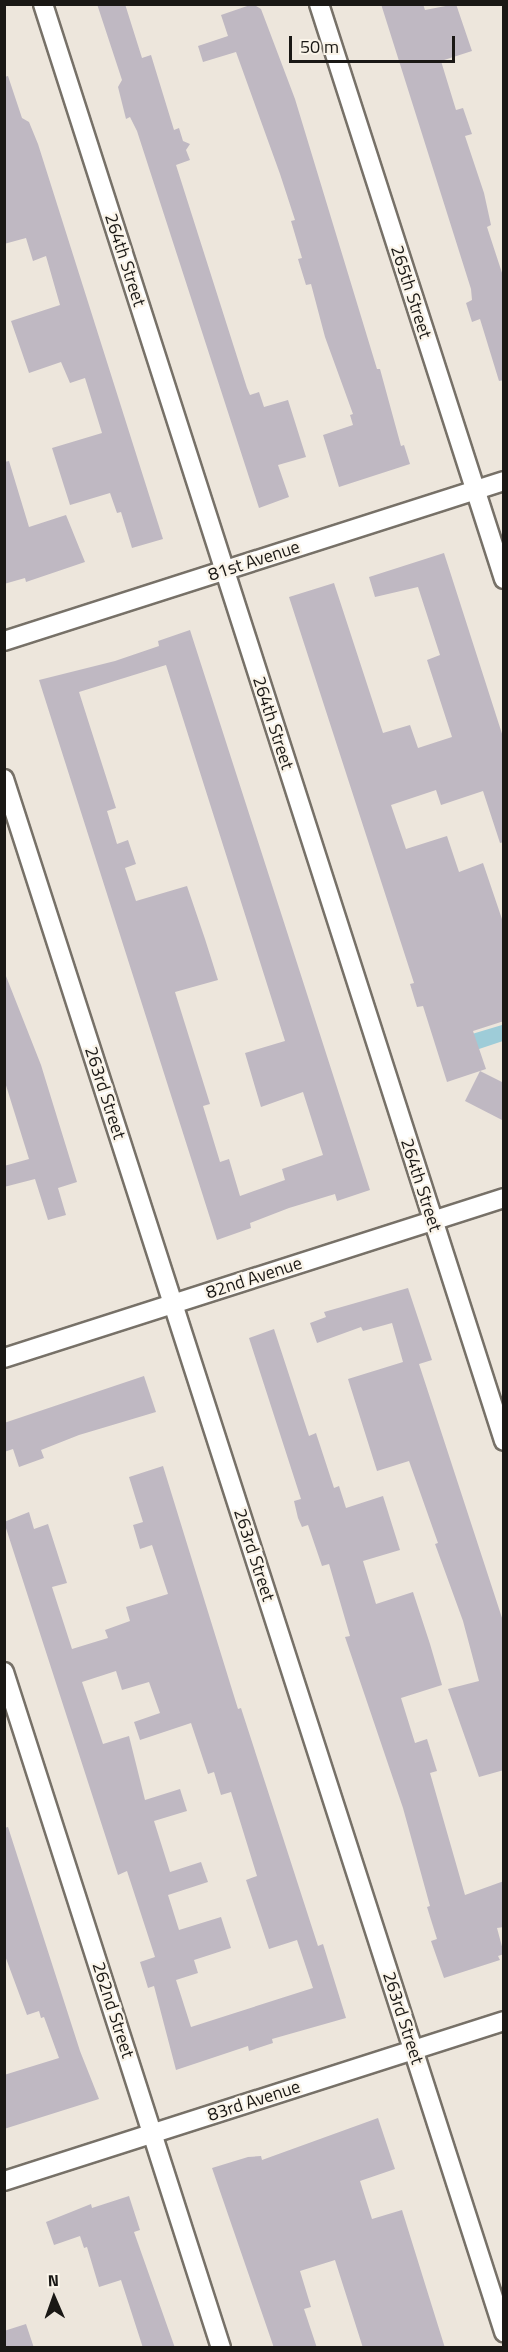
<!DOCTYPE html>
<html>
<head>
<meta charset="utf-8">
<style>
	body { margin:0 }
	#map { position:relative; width:508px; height:2352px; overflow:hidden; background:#ede6dc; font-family:"Titillium Web",sans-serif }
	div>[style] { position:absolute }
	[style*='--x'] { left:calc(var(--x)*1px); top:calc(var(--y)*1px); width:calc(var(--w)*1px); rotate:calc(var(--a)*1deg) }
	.water>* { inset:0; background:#9eccd8 }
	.building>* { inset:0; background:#bfb8c2 }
	.roads { filter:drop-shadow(2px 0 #777168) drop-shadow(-2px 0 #777168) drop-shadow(0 2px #777168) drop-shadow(0 -2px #777168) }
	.minor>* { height:18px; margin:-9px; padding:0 9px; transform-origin:9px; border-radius:9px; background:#fff }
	span { translate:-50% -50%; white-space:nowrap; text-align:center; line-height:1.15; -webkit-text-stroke:4.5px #faf4e9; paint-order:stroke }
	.street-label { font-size:18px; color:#1a1815 }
	.frame { position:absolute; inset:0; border:6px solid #1a1815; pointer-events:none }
	.north { position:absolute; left:24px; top:2268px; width:60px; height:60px; -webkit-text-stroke:4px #faf4e9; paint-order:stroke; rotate:358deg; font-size:16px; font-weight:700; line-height:24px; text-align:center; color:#1a1815 }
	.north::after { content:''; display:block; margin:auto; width:21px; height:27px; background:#1a1815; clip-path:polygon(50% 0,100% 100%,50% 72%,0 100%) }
	.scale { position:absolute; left:289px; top:36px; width:166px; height:27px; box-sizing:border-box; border:3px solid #1a1815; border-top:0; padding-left:8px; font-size:18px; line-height:21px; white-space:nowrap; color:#1a1815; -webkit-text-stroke:4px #faf4e9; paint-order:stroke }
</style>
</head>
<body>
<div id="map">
	<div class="water">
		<div style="clip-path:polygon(502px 1025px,503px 1041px,476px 1050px,472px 1034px)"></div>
	</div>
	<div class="building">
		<div style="clip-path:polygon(97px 4px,125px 4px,142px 58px,151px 55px,174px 130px,179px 128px,183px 141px,190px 144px,186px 150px,190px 160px,176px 165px,247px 388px,250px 395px,259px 392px,264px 407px,288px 400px,306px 457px,278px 465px,289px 497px,259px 508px,137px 131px,130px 117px,126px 119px,118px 87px,122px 80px)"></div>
		<div style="clip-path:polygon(253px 4px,261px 9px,295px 99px,377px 369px,380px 369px,401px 446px,404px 445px,410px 464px,339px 487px,323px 435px,353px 425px,350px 415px,353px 414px,325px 337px,311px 284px,306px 285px,298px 259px,302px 258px,291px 221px,295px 220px,280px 174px,236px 52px,203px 62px,198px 46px,228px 36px,221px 15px)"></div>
		<div style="clip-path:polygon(381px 4px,423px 4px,425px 10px,456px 4px,472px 51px,441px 61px,456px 110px,463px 108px,472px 134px,465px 136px,484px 193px,491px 225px,487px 227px,504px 279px,504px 380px,499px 381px,480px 319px,472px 322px,466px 303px,472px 300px,471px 289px)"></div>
		<div style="clip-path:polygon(8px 76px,22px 118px,29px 122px,38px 144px,163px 539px,132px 548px,121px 512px,117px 513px,110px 493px,70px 505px,52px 448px,102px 433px,85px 378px,70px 383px,61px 362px,29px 373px,11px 321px,60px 305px,46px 256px,33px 261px,26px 238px,4px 244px,4px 77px)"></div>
		<div style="clip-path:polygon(9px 461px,29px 527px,66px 515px,85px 562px,26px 582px,25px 578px,4px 584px,4px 462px)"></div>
		<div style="clip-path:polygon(444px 553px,504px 740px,504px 842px,500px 843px,483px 791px,441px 805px,436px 790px,391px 805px,406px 849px,447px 836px,459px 872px,483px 863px,504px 925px,504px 1021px,473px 1031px,486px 1069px,447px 1082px,423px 1006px,417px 1007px,410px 984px,414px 983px,289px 597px,334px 583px,383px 733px,410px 725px,418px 748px,452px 737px,427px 660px,440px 655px,418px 587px,375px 597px,369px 577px)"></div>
		<div style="clip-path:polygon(evenodd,190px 630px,370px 1190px,337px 1201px,335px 1194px,289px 1208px,250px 1223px,251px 1228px,217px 1240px,39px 680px,115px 661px,159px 646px,158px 641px,190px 630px,166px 665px,285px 1041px,245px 1053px,261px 1107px,303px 1092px,323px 1155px,282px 1169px,285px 1180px,240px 1196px,229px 1159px,220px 1162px,203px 1106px,210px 1104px,175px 992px,218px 980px,205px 939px,187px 886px,136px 901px,125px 868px,136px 864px,128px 840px,117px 844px,107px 811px,116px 808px,79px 692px,166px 665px)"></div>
		<div style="clip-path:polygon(4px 971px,41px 1065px,77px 1182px,58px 1188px,66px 1215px,48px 1220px,35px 1179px,4px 1187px,4px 1166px,29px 1159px,4px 1079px)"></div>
		<div style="clip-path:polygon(480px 1071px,504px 1083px,504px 1121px,465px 1101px)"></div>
		<div style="clip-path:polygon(408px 1288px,432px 1360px,419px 1364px,504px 1624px,504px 1770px,479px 1777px,448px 1689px,479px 1681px,463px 1621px,435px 1544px,438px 1543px,409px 1461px,377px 1471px,348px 1379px,403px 1362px,392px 1323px,363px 1331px,361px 1327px,317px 1343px,310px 1323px,326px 1317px,324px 1312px)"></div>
		<div style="clip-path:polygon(274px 1329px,309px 1436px,316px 1433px,334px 1488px,339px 1486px,346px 1508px,383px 1496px,400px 1550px,363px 1561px,376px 1604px,413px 1592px,430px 1644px,442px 1685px,401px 1698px,415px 1743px,427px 1739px,437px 1771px,430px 1773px,465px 1895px,504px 1881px,504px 1927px,497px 1928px,504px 1954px,498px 1956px,500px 1960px,444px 1978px,431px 1941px,437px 1939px,427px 1907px,430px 1906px,403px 1808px,345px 1637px,350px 1636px,329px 1564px,322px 1566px,308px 1525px,302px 1527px,298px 1518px,294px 1501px,301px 1499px,249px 1338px)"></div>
		<div style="clip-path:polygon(144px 1376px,156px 1412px,79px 1435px,41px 1450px,44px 1458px,19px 1467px,13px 1449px,4px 1452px,4px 1423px)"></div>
		<div style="clip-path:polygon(evenodd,163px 1466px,238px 1709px,241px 1708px,318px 1946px,323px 1944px,346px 2018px,272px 2039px,273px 2043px,249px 2051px,248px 2046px,176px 2070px,154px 1986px,148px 1988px,140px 1962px,155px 1957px,127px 1871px,118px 1875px,4px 1522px,29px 1512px,34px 1529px,48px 1524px,67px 1583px,52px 1587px,72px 1649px,108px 1638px,105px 1630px,130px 1621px,126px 1607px,168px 1594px,152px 1545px,140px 1549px,133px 1525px,143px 1522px,129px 1477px,163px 1466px,116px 1671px,122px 1690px,149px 1682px,160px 1713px,134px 1722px,140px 1740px,191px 1723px,208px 1774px,214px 1772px,221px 1795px,231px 1792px,257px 1876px,246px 1880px,269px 1949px,297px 1940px,313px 1988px,191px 2027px,176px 1980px,198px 1973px,194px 1960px,231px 1948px,221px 1917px,179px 1930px,168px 1895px,208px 1882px,201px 1862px,170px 1872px,154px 1821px,187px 1811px,180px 1789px,145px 1800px,129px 1736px,103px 1744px,82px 1682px,116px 1671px)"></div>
		<div style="clip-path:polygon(8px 1827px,80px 2051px,99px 2099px,4px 2129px,4px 2075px,59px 2058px,44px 2017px,41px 2018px,39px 2011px,27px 2015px,4px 1953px,4px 1828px)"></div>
		<div style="clip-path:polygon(378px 2118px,395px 2169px,360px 2181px,372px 2219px,402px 2210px,445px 2348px,363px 2348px,335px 2260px,300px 2271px,311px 2307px,304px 2309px,317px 2348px,274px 2348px,212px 2168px,248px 2157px,261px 2156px,262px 2160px)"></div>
		<div style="clip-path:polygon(129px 2196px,140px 2230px,134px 2232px,175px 2348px,143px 2348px,121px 2280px,99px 2287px,87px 2247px,84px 2248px,80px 2236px,54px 2245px,46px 2222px,91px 2204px,92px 2208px)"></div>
		<div style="clip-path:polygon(26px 2324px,34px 2348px,4px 2348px,4px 2331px)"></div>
	</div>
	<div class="roads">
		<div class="minor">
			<div style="--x:43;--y:4;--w:1509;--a:72.21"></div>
			<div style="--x:319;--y:4;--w:604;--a:72.16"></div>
			<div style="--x:4;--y:641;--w:525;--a:-17.74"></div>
			<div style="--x:4;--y:779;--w:1632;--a:72.15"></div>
			<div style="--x:4;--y:1358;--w:525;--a:-17.74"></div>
			<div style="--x:4;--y:1672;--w:710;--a:72.2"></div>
			<div style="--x:4;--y:2181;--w:525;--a:-17.74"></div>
		</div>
	</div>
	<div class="street-label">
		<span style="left:125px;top:260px;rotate:72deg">264th Street</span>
		<span style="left:411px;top:292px;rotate:72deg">265th Street</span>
		<span style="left:254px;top:561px;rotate:-18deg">81st Avenue</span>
		<span style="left:273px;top:723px;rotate:72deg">264th Street</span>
		<span style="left:105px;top:1093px;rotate:72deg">263rd Street</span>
		<span style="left:421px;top:1185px;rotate:72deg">264th Street</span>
		<span style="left:254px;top:1278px;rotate:-18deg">82nd Avenue</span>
		<span style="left:254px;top:1555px;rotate:72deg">263rd Street</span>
		<span style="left:113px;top:2010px;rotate:72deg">262nd Street</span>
		<span style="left:403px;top:2018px;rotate:72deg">263rd Street</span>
		<span style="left:254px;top:2101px;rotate:-18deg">83rd Avenue</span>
	</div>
	<div class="frame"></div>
	<div class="north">N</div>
	<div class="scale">50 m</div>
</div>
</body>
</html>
